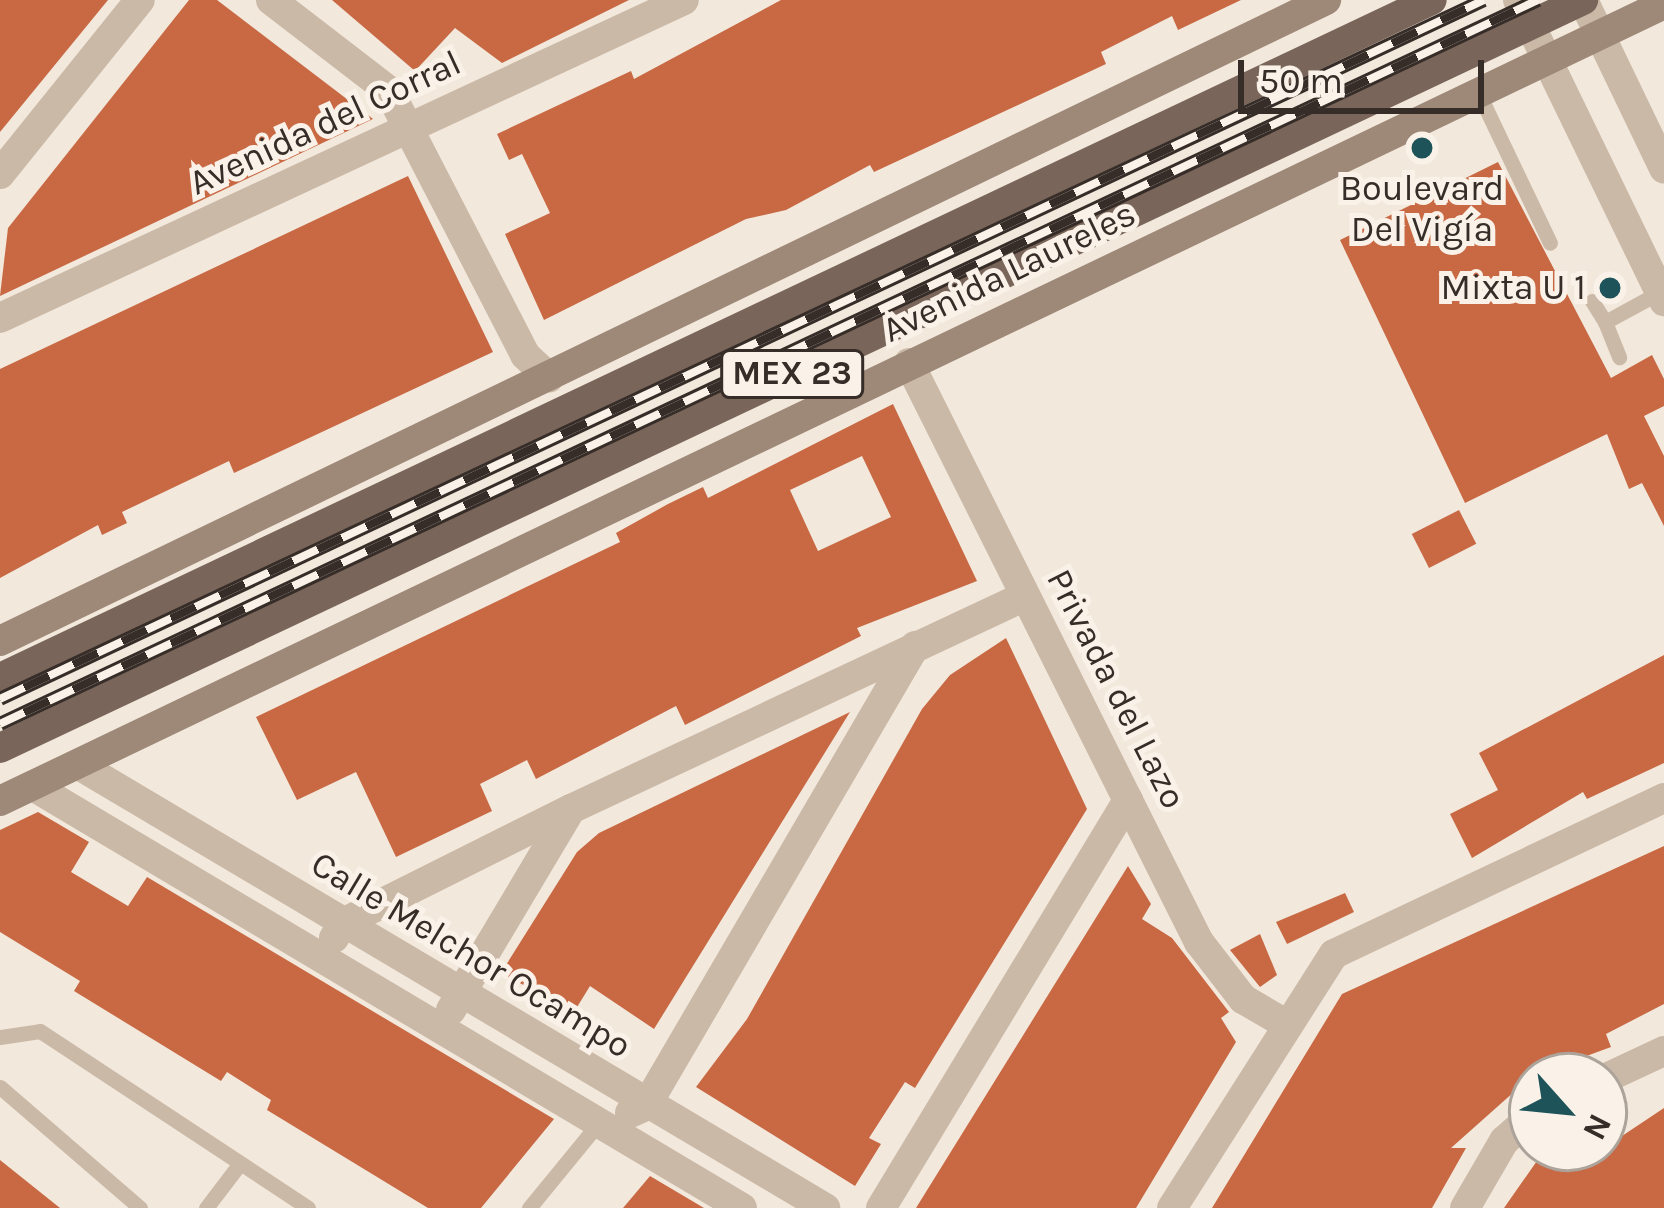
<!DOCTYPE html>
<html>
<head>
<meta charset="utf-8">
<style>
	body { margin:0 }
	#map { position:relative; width:1664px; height:1208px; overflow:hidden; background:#f2e8dc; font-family:Karla,sans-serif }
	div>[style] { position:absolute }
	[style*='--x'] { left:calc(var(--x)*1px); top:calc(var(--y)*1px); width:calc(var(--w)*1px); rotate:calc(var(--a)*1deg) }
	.building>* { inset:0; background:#c86944; transform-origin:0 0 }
	.service>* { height:15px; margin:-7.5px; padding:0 7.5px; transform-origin:7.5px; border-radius:7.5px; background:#cbb9a7 }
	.minor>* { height:30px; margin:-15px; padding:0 15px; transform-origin:15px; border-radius:15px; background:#cbb9a7 }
	.secondary>* { height:30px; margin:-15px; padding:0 15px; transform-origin:15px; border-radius:15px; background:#9e8878 }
	.primary>* { height:30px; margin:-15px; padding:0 15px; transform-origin:15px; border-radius:15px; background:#796559 }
	.rail>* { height:14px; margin-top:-7px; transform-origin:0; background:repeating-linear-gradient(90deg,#faf2e8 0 27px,#372d28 0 54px); box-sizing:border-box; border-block:3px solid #372d28 }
	.dots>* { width:33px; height:33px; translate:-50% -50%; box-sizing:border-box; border:6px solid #faf2e8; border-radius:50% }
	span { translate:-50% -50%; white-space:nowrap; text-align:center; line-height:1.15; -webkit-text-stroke:10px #faf2e8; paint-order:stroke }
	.shield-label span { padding:3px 9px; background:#faf2e8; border:3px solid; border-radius:9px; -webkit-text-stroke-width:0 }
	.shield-label { font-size:33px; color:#372d28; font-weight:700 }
	.street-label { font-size:36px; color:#372d28 }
	.poi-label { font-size:36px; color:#372d28 }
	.right { translate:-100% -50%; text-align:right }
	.north { position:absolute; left:1508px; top:1052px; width:120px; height:120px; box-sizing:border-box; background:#faf2e8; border:3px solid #aca39b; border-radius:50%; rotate:117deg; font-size:33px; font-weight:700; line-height:48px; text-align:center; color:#372d28 }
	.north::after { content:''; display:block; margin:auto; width:42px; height:54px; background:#1d5359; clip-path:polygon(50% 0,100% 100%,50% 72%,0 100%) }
	.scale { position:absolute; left:1238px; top:60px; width:246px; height:54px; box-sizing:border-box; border:6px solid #372d28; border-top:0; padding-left:15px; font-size:36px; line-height:42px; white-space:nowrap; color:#372d28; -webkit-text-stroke:9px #faf2e8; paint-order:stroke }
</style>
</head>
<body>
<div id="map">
	<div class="building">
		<div style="clip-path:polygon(0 0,108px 0,0 132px)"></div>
		<div style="clip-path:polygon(189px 0,217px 0,373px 119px,0 296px,8px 228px)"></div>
		<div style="clip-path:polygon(332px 0,629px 0,502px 63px,455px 28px,415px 71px)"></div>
		<div style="clip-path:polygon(781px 0,1241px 0,1178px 30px,1172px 16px,1101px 52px,1106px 64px,874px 172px,870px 165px,786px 210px,746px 219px,544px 320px,505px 234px,550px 213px,522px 154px,509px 160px,497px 134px,631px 71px,634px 79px)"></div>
		<div style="clip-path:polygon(1498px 162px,1611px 378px,1652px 355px,1664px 379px,1664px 406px,1644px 416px,1664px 456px,1664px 526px,1642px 483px,1629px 489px,1607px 434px,1465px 503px,1340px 240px)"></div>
		<div style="clip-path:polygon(408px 176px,493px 352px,234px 473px,229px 461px,122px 512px,127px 523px,102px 535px,98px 525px,0 578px,0 369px)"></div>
		<div style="clip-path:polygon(evenodd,893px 404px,977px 581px,857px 628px,861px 636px,685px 725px,676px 706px,536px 779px,527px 760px,480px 784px,492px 811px,396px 857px,356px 772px,297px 800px,256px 717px,620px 542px,616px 533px,668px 504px,703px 487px,708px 498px,893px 404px,862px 456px,891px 517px,818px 551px,790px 490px,862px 456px)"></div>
		<div style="left:1459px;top:510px;width:38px;height:53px;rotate:63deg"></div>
		<div style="clip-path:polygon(1006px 638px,1087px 809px,915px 1088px,905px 1082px,869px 1138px,881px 1144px,855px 1186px,696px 1087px,747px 1019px,922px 709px,950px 675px)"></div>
		<div style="clip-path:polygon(1664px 655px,1664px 763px,1587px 799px,1583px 792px,1472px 858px,1450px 814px,1498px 790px,1479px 753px)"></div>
		<div style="clip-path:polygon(850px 712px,654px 1029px,590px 986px,574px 1012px,501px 973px,577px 852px,599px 833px)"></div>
		<div style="clip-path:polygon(38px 812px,89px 842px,71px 872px,128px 906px,147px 877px,554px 1119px,481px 1208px,428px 1208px,267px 1110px,271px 1100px,227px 1072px,221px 1081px,74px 991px,80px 981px,0 932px,0 830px)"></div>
		<div style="clip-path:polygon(1664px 846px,1664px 1004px,1606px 1034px,1611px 1047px,1532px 1076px,1451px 1148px,1466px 1148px,1432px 1208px,1212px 1208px,1342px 994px)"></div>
		<div style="clip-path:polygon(1128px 866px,1151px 904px,1142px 919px,1172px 938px,1229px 1012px,1221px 1018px,1236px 1042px,1136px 1208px,916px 1208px)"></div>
		<div style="clip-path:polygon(1345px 893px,1354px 912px,1287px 944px,1276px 922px)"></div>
		<div style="clip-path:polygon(1260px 934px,1277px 975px,1260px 987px,1230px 950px)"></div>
		<div style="clip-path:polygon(1664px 1108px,1664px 1208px,1504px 1208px,1546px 1148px,1604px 1148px)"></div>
		<div style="clip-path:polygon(0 1160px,60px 1208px,0 1208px)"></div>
		<div style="clip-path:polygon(650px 1176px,704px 1208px,623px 1208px)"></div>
	</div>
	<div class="service">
		<div style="--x:1478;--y:92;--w:167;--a:64.5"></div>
		<div style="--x:1592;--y:301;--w:25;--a:58"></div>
		<div style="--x:1605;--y:322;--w:63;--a:-28.6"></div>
		<div style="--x:1605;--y:322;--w:38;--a:68"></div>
		<div style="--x:0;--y:1037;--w:40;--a:-8.5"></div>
		<div style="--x:40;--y:1031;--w:321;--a:33.4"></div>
		<div style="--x:0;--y:1087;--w:185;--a:40.8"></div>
		<div style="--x:206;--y:1208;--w:53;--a:-52.7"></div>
		<div style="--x:529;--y:1208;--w:106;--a:-50.7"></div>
	</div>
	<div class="minor">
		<div style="--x:271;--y:0;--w:149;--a:37.6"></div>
		<div style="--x:389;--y:91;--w:297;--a:62.7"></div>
		<div style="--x:525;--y:355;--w:33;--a:43"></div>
		<div style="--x:1518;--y:0;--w:335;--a:64.1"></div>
		<div style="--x:1583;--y:0;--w:187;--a:64.3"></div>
		<div style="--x:0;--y:174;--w:223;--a:-51.2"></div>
		<div style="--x:0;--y:318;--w:754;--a:-24.93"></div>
		<div style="--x:909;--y:363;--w:648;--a:63.4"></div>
		<div style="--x:1199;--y:942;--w:72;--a:52.3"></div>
		<div style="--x:1243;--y:999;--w:48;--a:30.3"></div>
		<div style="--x:79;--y:765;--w:868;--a:30.7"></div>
		<div style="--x:33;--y:786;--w:825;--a:30.76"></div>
		<div style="--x:334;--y:938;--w:17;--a:-59"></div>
		<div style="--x:343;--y:923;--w:255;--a:-26.6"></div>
		<div style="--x:571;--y:809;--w:501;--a:-25.13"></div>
		<div style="--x:451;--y:1010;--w:234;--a:-59.2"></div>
		<div style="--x:1604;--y:1079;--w:66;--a:-25"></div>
		<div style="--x:630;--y:1113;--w:17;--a:-24"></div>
		<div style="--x:646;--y:1106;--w:533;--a:-59.68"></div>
		<div style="--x:881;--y:1208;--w:477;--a:-58.8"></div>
		<div style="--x:1172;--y:1208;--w:301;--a:-57.5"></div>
		<div style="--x:1334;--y:954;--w:365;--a:-25.3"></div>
		<div style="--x:1465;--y:1208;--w:78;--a:-59.8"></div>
		<div style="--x:1504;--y:1141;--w:38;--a:-42"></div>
	</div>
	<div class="secondary">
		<div style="--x:0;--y:641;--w:1473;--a:-25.8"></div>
		<div style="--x:0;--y:801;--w:1845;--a:-25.59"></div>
	</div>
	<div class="primary">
		<div style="--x:0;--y:678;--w:1584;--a:-25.34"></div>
		<div style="--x:0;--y:748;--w:1751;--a:-25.29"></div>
	</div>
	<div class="rail">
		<div style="--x:0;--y:699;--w:1640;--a:-25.22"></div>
		<div style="--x:0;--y:724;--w:1700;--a:-25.21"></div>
	</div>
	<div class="dots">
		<div style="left:1422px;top:148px;background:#1d5359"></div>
		<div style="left:1610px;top:288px;background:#1d5359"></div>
	</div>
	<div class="shield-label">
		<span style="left:792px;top:374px">MEX 23</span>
	</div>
	<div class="street-label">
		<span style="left:325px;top:123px;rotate:-25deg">Avenida del Corral</span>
		<span style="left:1009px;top:272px;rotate:-26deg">Avenida Laureles</span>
		<span style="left:1116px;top:689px;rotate:63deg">Privada del Lazo</span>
		<span style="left:471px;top:955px;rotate:31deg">Calle Melchor Ocampo</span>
	</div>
	<div class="poi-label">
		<span style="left:1422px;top:209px">Boulevard<br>Del Vigía</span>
		<span class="right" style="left:1586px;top:288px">Mixta U 1</span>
	</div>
	<div class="north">N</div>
	<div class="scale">50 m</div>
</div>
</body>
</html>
